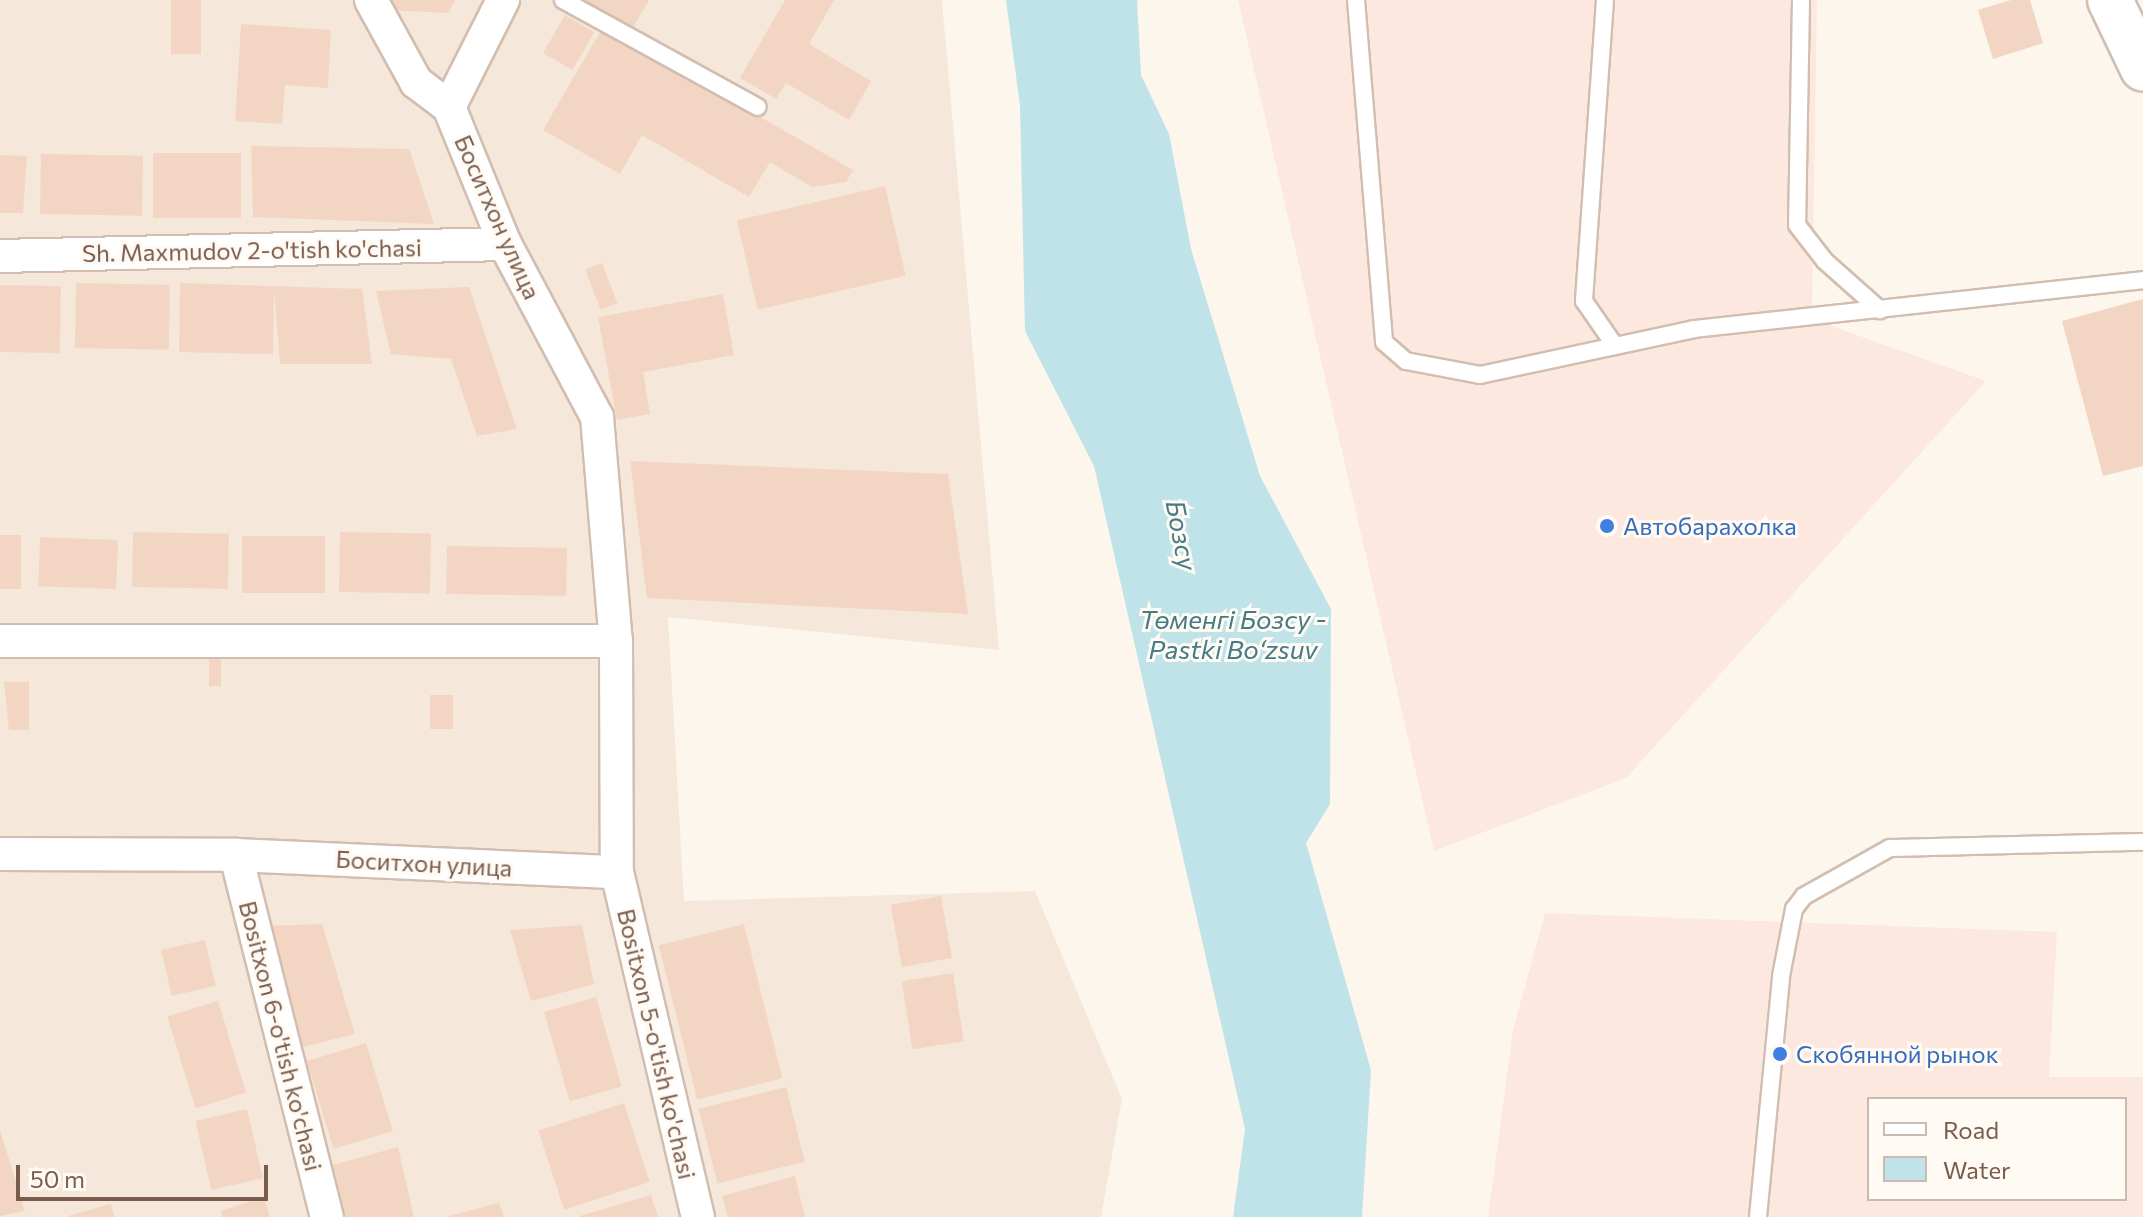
<!DOCTYPE html>
<html>
<head>
<meta charset="utf-8">
<style>
	body { margin:0 }
	#map { position:relative; width:2143px; height:1217px; overflow:hidden; background:#fdf6ec; font-family:Commissioner,sans-serif }
	div>[style] { position:absolute }
	[style*='--x'] { left:calc(var(--x)*1px); top:calc(var(--y)*1px); width:calc(var(--w)*1px); rotate:calc(var(--a)*1deg) }
	.residential>* { inset:0; background:#f5e8da }
	.commercial>* { inset:0; background:#fde8e0 }
	.water>* { inset:0; background:#bfe3e8 }
	.building>* { inset:0; background:#f3d5c3; transform-origin:0 0 }
	.roads { filter:drop-shadow(2px 0 #d1beb0) drop-shadow(-2px 0 #d1beb0) drop-shadow(0 2px #d1beb0) drop-shadow(0 -2px #d1beb0) }
	.lane>* { height:16px; margin:-8px; padding:0 8px; transform-origin:8px; border-radius:8px; background:#fff }
	.street>* { height:32px; margin:-16px; padding:0 16px; transform-origin:16px; border-radius:16px; background:#fff }
	.secondary>* { height:44px; margin:-22px; padding:0 22px; transform-origin:22px; border-radius:22px; background:#fff }
	.dots>* { width:22px; height:22px; translate:-50% -50%; box-sizing:border-box; border:4px solid #fffaf3; border-radius:50% }
	span { translate:-50% -50%; white-space:nowrap; text-align:center; line-height:1.15; -webkit-text-stroke:6px #fffaf3; paint-order:stroke }
	.street-label { font-size:24px; color:#7a5c4d }
	.shop-label { font-size:24px; color:#366cbe }
	.left { translate:0 -50%; text-align:left }
	.water-label { font-size:26px; color:#437c86; font-style:italic }
	.legend { position:absolute; left:1867px; top:1097px; width:260px; height:104px; box-sizing:border-box; background:#fffaf3; border:2px solid #cabbb1; margin:0; padding:10px 14px; list-style:none; font-size:24px; color:#7a5c4d }
	.legend li { display:flex; align-items:center; gap:16px; height:40px }
	.legend b { width:40px; border:2px solid #cabbb1 }
	.scale { position:absolute; left:16px; top:1165px; width:252px; height:36px; box-sizing:border-box; border:4px solid #7a5c4d; border-top:0; padding-left:10px; font-size:24px; line-height:28px; white-space:nowrap; color:#7a5c4d; -webkit-text-stroke:6px #fffaf3; paint-order:stroke }
</style>
</head>
<body>
<div id="map">
	<div class="residential">
		<div style="clip-path:polygon(0 0,942px 0,999px 650px,668px 617px,684px 901px,1035px 891px,1122px 1099px,1101px 1217px,0 1217px)"></div>
	</div>
	<div class="commercial">
		<div style="clip-path:polygon(1238px 0,1817px 0,1812px 319px,1986px 381px,1626px 778px,1434px 851px)"></div>
		<div style="clip-path:polygon(evenodd,1545px 913px,2057px 932px,2049px 1077px,2143px 1077px,2143px 1217px,1488px 1217px,1513px 1030px,1545px 913px,1869px 1099px,2125px 1099px,2125px 1199px,1869px 1199px,1869px 1099px)"></div>
	</div>
	<div class="water">
		<div style="clip-path:polygon(1006px 0,1137px 0,1141px 75px,1169px 134px,1191px 249px,1260px 476px,1331px 609px,1330px 804px,1306px 843px,1371px 1070px,1362px 1217px,1233px 1217px,1245px 1129px,1094px 466px,1025px 331px,1020px 106px)"></div>
	</div>
	<div class="building">
		<div style="left:171px;top:0;width:30px;height:54px"></div>
		<div style="clip-path:polygon(385px 0,455px 0,448px 13px,388px 10px)"></div>
		<div style="clip-path:polygon(577px 0,649px 0,631px 31px)"></div>
		<div style="clip-path:polygon(785px 0,834px 0,809px 44px,871px 81px,849px 120px,786px 83px,776px 99px,740px 78px)"></div>
		<div style="clip-path:polygon(2011px 0,2030px 0,2043px 43px,1993px 59px,1978px 10px)"></div>
		<div style="left:565px;top:15px;width:34px;height:44px;rotate:30deg"></div>
		<div style="clip-path:polygon(241px 24px,331px 30px,328px 88px,285px 85px,282px 124px,235px 121px)"></div>
		<div style="clip-path:polygon(603px 27px,853px 170px,846px 182px,812px 187px,770px 162px,749px 197px,642px 135px,620px 174px,543px 130px)"></div>
		<div style="clip-path:polygon(251px 146px,409px 149px,434px 224px,253px 217px)"></div>
		<div style="left:153px;top:153px;width:88px;height:65px"></div>
		<div style="left:41px;top:154px;width:102px;height:60px;rotate:1deg"></div>
		<div style="clip-path:polygon(0 155px,27px 156px,23px 213px,0 213px)"></div>
		<div style="left:885px;top:186px;width:92px;height:152px;rotate:77deg"></div>
		<div style="left:602px;top:263px;width:43px;height:18px;rotate:69deg"></div>
		<div style="left:76px;top:283px;width:94px;height:65px;rotate:1deg"></div>
		<div style="clip-path:polygon(180px 283px,362px 289px,372px 364px,280px 364px,274px 289px,273px 354px,179px 352px)"></div>
		<div style="left:0;top:285px;width:61px;height:67px;rotate:1deg"></div>
		<div style="clip-path:polygon(469px 287px,517px 429px,477px 436px,451px 359px,391px 354px,376px 291px)"></div>
		<div style="clip-path:polygon(723px 294px,734px 355px,643px 372px,650px 414px,617px 420px,598px 317px)"></div>
		<div style="clip-path:polygon(2143px 299px,2143px 466px,2103px 476px,2062px 321px)"></div>
		<div style="clip-path:polygon(630px 461px,948px 474px,968px 614px,647px 598px)"></div>
		<div style="left:133px;top:532px;width:96px;height:55px;rotate:1deg"></div>
		<div style="left:340px;top:532px;width:91px;height:60px;rotate:1deg"></div>
		<div style="left:0;top:535px;width:21px;height:54px"></div>
		<div style="left:242px;top:536px;width:83px;height:57px"></div>
		<div style="left:118px;top:540px;width:49px;height:78px;rotate:92deg"></div>
		<div style="left:447px;top:546px;width:120px;height:48px;rotate:1deg"></div>
		<div style="left:209px;top:655px;width:12px;height:31px"></div>
		<div style="clip-path:polygon(4px 682px,29px 682px,29px 730px,9px 730px)"></div>
		<div style="left:430px;top:695px;width:23px;height:34px"></div>
		<div style="left:941px;top:896px;width:63px;height:51px;rotate:80deg"></div>
		<div style="clip-path:polygon(322px 924px,355px 1034px,303px 1047px,266px 926px)"></div>
		<div style="left:744px;top:924px;width:159px;height:88px;rotate:76deg"></div>
		<div style="clip-path:polygon(582px 925px,594px 984px,531px 1001px,510px 930px)"></div>
		<div style="left:205px;top:940px;width:47px;height:45px;rotate:77deg"></div>
		<div style="left:953px;top:973px;width:69px;height:52px;rotate:81deg"></div>
		<div style="left:596px;top:997px;width:93px;height:54px;rotate:74deg"></div>
		<div style="left:218px;top:1001px;width:96px;height:53px;rotate:73deg"></div>
		<div style="left:366px;top:1043px;width:92px;height:62px;rotate:73deg"></div>
		<div style="left:786px;top:1087px;width:77px;height:90px;rotate:76deg"></div>
		<div style="left:624px;top:1103px;width:83px;height:90px;rotate:72deg"></div>
		<div style="left:247px;top:1109px;width:71px;height:53px;rotate:77deg"></div>
		<div style="clip-path:polygon(0 1130px,25px 1211px,0 1216px)"></div>
		<div style="clip-path:polygon(398px 1147px,414px 1217px,346px 1217px,333px 1165px)"></div>
		<div style="clip-path:polygon(795px 1176px,805px 1217px,728px 1217px,722px 1196px)"></div>
		<div style="clip-path:polygon(651px 1195px,658px 1217px,580px 1217px,580px 1216px)"></div>
		<div style="clip-path:polygon(264px 1197px,270px 1217px,222px 1217px,221px 1211px)"></div>
		<div style="clip-path:polygon(499px 1203px,504px 1217px,448px 1217px,448px 1216px)"></div>
		<div style="clip-path:polygon(111px 1204px,114px 1217px,69px 1217px,68px 1216px)"></div>
	</div>
	<div class="roads">
		<div class="lane">
			<div style="--x:563;--y:0;--w:222;--a:28.8"></div>
			<div style="--x:1356;--y:0;--w:343;--a:85.3"></div>
			<div style="--x:1384;--y:342;--w:29;--a:41"></div>
			<div style="--x:1406;--y:361;--w:75;--a:10.7"></div>
			<div style="--x:1480;--y:375;--w:219;--a:-12.1"></div>
			<div style="--x:1694;--y:329;--w:452;--a:-6.2"></div>
			<div style="--x:1605;--y:0;--w:302;--a:94"></div>
			<div style="--x:1584;--y:301;--w:55;--a:55.4"></div>
			<div style="--x:1801;--y:0;--w:225;--a:91"></div>
			<div style="--x:1797;--y:225;--w:46;--a:52.1"></div>
			<div style="--x:1825;--y:261;--w:74;--a:41.7"></div>
			<div style="--x:1758;--y:1217;--w:242;--a:-84.5"></div>
			<div style="--x:1781;--y:976;--w:68;--a:-79"></div>
			<div style="--x:1794;--y:909;--w:16;--a:-52"></div>
			<div style="--x:1804;--y:896;--w:98;--a:-29.2"></div>
			<div style="--x:1890;--y:848;--w:253;--a:-1.4"></div>
		</div>
		<div class="street">
			<div style="--x:371;--y:0;--w:94;--a:61.2"></div>
			<div style="--x:416;--y:82;--w:41;--a:37.1"></div>
			<div style="--x:449;--y:107;--w:148;--a:67.8"></div>
			<div style="--x:505;--y:244;--w:196;--a:62"></div>
			<div style="--x:597;--y:417;--w:225;--a:85.2"></div>
			<div style="--x:616;--y:641;--w:231;--a:89.8"></div>
			<div style="--x:617;--y:872;--w:354;--a:76.8"></div>
			<div style="--x:449;--y:107;--w:120;--a:-63.2"></div>
			<div style="--x:0;--y:256;--w:505;--a:-1.36"></div>
			<div style="--x:0;--y:641;--w:616;--a:0"></div>
			<div style="--x:0;--y:854;--w:236;--a:0.2"></div>
			<div style="--x:236;--y:855;--w:381;--a:2.6"></div>
			<div style="--x:236;--y:855;--w:373;--a:75.9"></div>
		</div>
		<div class="secondary">
			<div style="--x:2110;--y:0;--w:76;--a:64.4"></div>
		</div>
	</div>
	<div class="dots">
		<div style="left:1607px;top:526px;background:#3f7fe0"></div>
		<div style="left:1780px;top:1054px;background:#3f7fe0"></div>
	</div>
	<div class="street-label">
		<span style="left:498px;top:217px;rotate:66deg">Боситхон улица</span>
		<span style="left:252px;top:250px;rotate:-1deg">Sh. Maxmudov 2-o'tish ko'chasi</span>
		<span style="left:424px;top:863px;rotate:3deg">Боситхон улица</span>
		<span style="left:281px;top:1036px;rotate:76deg">Bositxon 6-o'tish ko'chasi</span>
		<span style="left:657px;top:1044px;rotate:77deg">Bositxon 5-o'tish ko'chasi</span>
	</div>
	<div class="shop-label">
		<span class="left" style="left:1623px;top:526px">Автобарахолка</span>
		<span class="left" style="left:1796px;top:1054px">Скобянной рынок</span>
	</div>
	<div class="water-label">
		<span style="left:1182px;top:535px;rotate:79deg">Бозсу</span>
		<span style="left:1233px;top:634px">Төменгі Бозсу -<br>Pastki Boʻzsuv</span>
	</div>
	<ul class="legend">
	<li><b style="height:10px;background:#fff"></b>Road</li>
	<li><b style="height:22px;background:#bfe3e8"></b>Water</li>
	</ul>
	<div class="scale">50 m</div>
</div>
</body>
</html>
